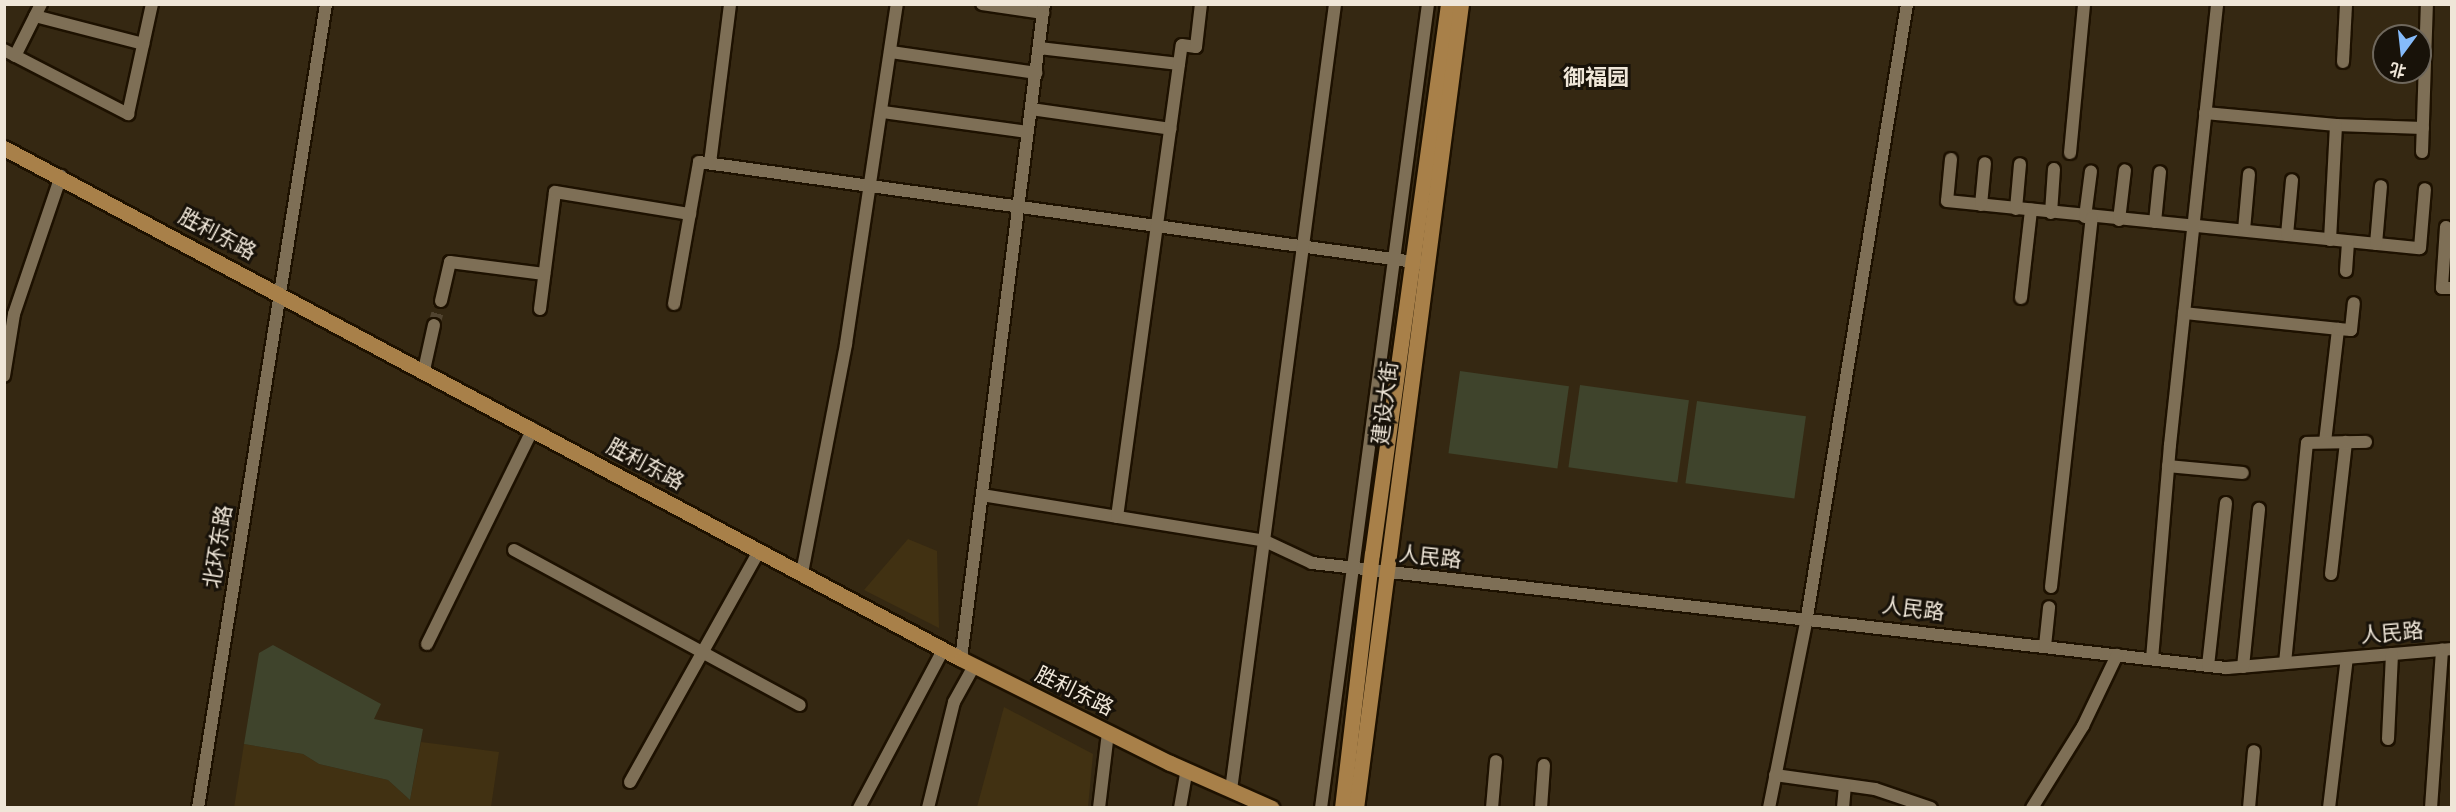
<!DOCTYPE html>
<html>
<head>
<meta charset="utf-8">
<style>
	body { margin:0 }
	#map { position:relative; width:2456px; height:812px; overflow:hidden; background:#352812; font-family:Spectral,"Noto Sans SC",serif }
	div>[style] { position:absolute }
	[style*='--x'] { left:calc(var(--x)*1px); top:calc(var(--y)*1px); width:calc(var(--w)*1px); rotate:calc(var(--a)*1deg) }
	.built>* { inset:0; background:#413112 }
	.green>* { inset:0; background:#3f442c; transform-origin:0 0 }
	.minor-tunnel>* { height:12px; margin-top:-6px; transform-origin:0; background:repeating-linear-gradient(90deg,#514430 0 12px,transparent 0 18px) }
	.roads { filter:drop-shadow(2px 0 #1d1100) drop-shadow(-2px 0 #1d1100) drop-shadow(0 2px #1d1100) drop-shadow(0 -2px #1d1100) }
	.minor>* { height:12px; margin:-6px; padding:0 6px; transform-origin:6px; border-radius:6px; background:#7e6f56 }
	.major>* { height:15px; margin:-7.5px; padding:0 7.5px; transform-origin:7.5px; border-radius:7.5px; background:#a88049 }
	span { translate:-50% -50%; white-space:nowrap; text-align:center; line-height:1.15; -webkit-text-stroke:6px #181209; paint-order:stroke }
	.street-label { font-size:21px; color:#efe6d8 }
	.neighbourhood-label { font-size:22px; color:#efe6d8; font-weight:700 }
	.frame { position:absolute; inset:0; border:6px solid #efe6d8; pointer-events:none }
	.north { position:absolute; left:2372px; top:24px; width:60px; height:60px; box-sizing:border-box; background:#181209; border:2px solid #6e675c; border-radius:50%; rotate:195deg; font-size:16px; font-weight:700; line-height:24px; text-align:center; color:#efe6d8 }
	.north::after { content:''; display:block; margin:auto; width:21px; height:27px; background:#85bbfb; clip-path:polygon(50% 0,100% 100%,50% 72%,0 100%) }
</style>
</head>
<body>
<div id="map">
	<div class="built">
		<div style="clip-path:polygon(908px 539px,937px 551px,939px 628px,864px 590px)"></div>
		<div style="clip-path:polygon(1004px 707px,1093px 754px,1088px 807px,977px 807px)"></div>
		<div style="clip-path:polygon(421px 742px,499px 752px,491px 807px,234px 808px,244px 744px,303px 754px,319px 764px,388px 780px,410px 800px)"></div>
	</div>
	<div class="green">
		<div style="left:1460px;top:371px;width:110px;height:83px;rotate:8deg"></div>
		<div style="left:1580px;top:385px;width:110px;height:83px;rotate:8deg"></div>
		<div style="left:1697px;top:401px;width:110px;height:83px;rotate:8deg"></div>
		<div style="clip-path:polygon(273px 645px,381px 704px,374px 719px,423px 729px,410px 800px,388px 780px,319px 764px,303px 754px,244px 744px,259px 653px)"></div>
	</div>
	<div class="minor-tunnel">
		<div style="--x:434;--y:325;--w:25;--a:-74"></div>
	</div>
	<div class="roads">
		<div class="minor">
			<div style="--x:982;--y:4;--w:62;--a:8.4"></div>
			<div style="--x:35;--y:16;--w:112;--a:14.5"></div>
			<div style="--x:1039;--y:48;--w:141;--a:6.5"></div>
			<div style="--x:4;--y:50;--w:140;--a:27.3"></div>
			<div style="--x:128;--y:114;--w:113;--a:-77.7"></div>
			<div style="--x:891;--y:52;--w:147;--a:8.2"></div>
			<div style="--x:15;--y:56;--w:58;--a:-63.4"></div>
			<div style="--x:2343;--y:62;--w:58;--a:-87"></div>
			<div style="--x:1031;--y:109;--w:141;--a:8.1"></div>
			<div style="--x:883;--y:112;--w:146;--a:7.9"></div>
			<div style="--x:2205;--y:113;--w:132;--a:5.2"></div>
			<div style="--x:2336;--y:125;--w:87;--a:2"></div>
			<div style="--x:2422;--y:152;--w:148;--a:-88.1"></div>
			<div style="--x:2070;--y:153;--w:150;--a:-84.6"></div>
			<div style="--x:1951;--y:159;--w:42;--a:95.4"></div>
			<div style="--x:1947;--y:201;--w:475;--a:5.7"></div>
			<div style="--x:2420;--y:248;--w:59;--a:-85.2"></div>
			<div style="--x:710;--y:163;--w:160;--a:-82.8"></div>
			<div style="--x:1981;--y:205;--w:42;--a:-84.6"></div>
			<div style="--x:2016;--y:209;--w:45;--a:-84.9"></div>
			<div style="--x:2051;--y:213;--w:44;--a:-86.1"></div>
			<div style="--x:2085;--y:217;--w:46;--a:-82.6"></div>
			<div style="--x:2119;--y:220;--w:50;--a:-83.2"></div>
			<div style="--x:2155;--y:222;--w:50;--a:-84.3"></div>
			<div style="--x:2446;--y:227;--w:61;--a:93.8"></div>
			<div style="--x:2442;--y:288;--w:10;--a:0"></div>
			<div style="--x:2244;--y:230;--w:56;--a:-84.9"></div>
			<div style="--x:2287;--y:235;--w:55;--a:-84.8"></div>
			<div style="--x:2330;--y:240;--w:115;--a:-87"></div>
			<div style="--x:2376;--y:244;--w:58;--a:-85.1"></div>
			<div style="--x:2346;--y:271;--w:29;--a:-86"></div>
			<div style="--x:2021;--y:298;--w:89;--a:-83.5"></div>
			<div style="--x:441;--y:301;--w:40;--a:-77"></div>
			<div style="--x:450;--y:262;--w:95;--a:7.3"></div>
			<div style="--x:674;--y:304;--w:144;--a:-80"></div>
			<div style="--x:699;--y:162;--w:729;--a:7.96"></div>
			<div style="--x:540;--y:309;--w:118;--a:-82.7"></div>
			<div style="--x:555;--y:192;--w:137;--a:9.3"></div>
			<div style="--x:2184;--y:313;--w:155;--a:5.9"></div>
			<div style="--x:424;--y:370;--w:46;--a:-77.5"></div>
			<div style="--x:4;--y:376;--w:63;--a:-80.8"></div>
			<div style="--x:14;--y:314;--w:146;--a:-71.2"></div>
			<div style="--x:2325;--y:442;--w:114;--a:-83.4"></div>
			<div style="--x:2338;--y:329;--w:13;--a:4"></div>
			<div style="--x:2351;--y:330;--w:27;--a:-84"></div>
			<div style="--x:2168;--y:466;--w:75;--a:5.3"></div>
			<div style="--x:982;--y:495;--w:287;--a:9.2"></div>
			<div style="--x:1265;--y:541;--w:52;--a:25.1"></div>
			<div style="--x:1312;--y:563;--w:921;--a:6.55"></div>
			<div style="--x:2227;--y:668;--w:226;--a:-4.8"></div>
			<div style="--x:1117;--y:517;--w:476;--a:-82.2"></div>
			<div style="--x:1182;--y:45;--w:14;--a:8"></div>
			<div style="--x:1196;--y:47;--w:43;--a:-83.4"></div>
			<div style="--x:514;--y:550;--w:325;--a:28.5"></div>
			<div style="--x:802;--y:573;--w:233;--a:-79.1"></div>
			<div style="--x:846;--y:344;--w:344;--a:-81.5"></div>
			<div style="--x:2331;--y:574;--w:133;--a:-83.5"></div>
			<div style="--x:2051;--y:587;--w:371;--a:-83.7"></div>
			<div style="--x:427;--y:644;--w:240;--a:-63.8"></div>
			<div style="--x:2045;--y:646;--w:39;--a:-84"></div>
			<div style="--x:961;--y:659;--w:660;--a:-82.78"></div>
			<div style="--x:2152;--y:659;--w:215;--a:-85.2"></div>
			<div style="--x:2170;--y:445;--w:443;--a:-83.9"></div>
			<div style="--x:2285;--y:663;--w:221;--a:-84.3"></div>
			<div style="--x:2307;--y:443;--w:59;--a:-1"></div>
			<div style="--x:2208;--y:666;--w:164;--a:-83.7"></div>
			<div style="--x:2243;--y:667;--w:159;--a:-84.2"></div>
			<div style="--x:2388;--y:739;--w:85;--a:-87.3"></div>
			<div style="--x:1775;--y:775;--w:101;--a:8"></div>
			<div style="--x:1875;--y:789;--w:59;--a:18.7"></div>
			<div style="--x:630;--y:782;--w:265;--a:-60.8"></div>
			<div style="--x:1231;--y:790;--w:793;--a:-82.46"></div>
			<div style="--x:198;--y:808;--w:814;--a:-80.95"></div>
			<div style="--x:859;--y:808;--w:179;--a:-62"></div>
			<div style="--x:928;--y:808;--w:109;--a:-76.2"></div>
			<div style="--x:954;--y:702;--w:41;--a:-60.9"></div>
			<div style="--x:1099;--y:808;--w:77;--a:-83.2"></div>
			<div style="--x:1180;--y:808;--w:39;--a:-80"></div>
			<div style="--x:1321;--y:808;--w:811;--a:-82.42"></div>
			<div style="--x:1492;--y:808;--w:47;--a:-85.1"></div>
			<div style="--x:1541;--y:808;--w:43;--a:-86"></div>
			<div style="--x:1769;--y:808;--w:195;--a:-78.7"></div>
			<div style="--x:1807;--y:617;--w:621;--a:-80.73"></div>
			<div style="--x:1843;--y:808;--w:23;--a:-85"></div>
			<div style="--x:2032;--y:808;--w:97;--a:-58.1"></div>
			<div style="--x:2083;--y:726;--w:79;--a:-64.4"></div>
			<div style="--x:2249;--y:808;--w:57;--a:-85"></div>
			<div style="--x:2329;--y:808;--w:151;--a:-83.2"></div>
			<div style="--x:2431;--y:808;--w:159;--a:-86"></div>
		</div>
		<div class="major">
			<div style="--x:4;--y:148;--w:1085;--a:28.1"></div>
			<div style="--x:961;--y:659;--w:233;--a:26.5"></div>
			<div style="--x:1170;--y:763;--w:111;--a:23.8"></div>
			<div style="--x:1342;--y:808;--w:256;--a:-83.3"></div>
			<div style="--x:1372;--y:554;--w:555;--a:-82.13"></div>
			<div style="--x:1356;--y:808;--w:811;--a:-82.56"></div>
		</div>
	</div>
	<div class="street-label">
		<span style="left:217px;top:235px;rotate:28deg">胜利东路</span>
		<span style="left:1386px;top:403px;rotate:-83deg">建设大街</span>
		<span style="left:645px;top:465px;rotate:28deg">胜利东路</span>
		<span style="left:219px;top:547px;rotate:-81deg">北环东路</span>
		<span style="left:1430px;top:558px;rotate:6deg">人民路</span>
		<span style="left:1913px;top:610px;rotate:7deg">人民路</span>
		<span style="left:2392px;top:634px;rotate:-5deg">人民路</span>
		<span style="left:1074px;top:692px;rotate:26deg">胜利东路</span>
	</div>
	<div class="neighbourhood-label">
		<span style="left:1596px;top:79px">御福园</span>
	</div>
	<div class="frame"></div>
	<div class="north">北</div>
</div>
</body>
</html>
